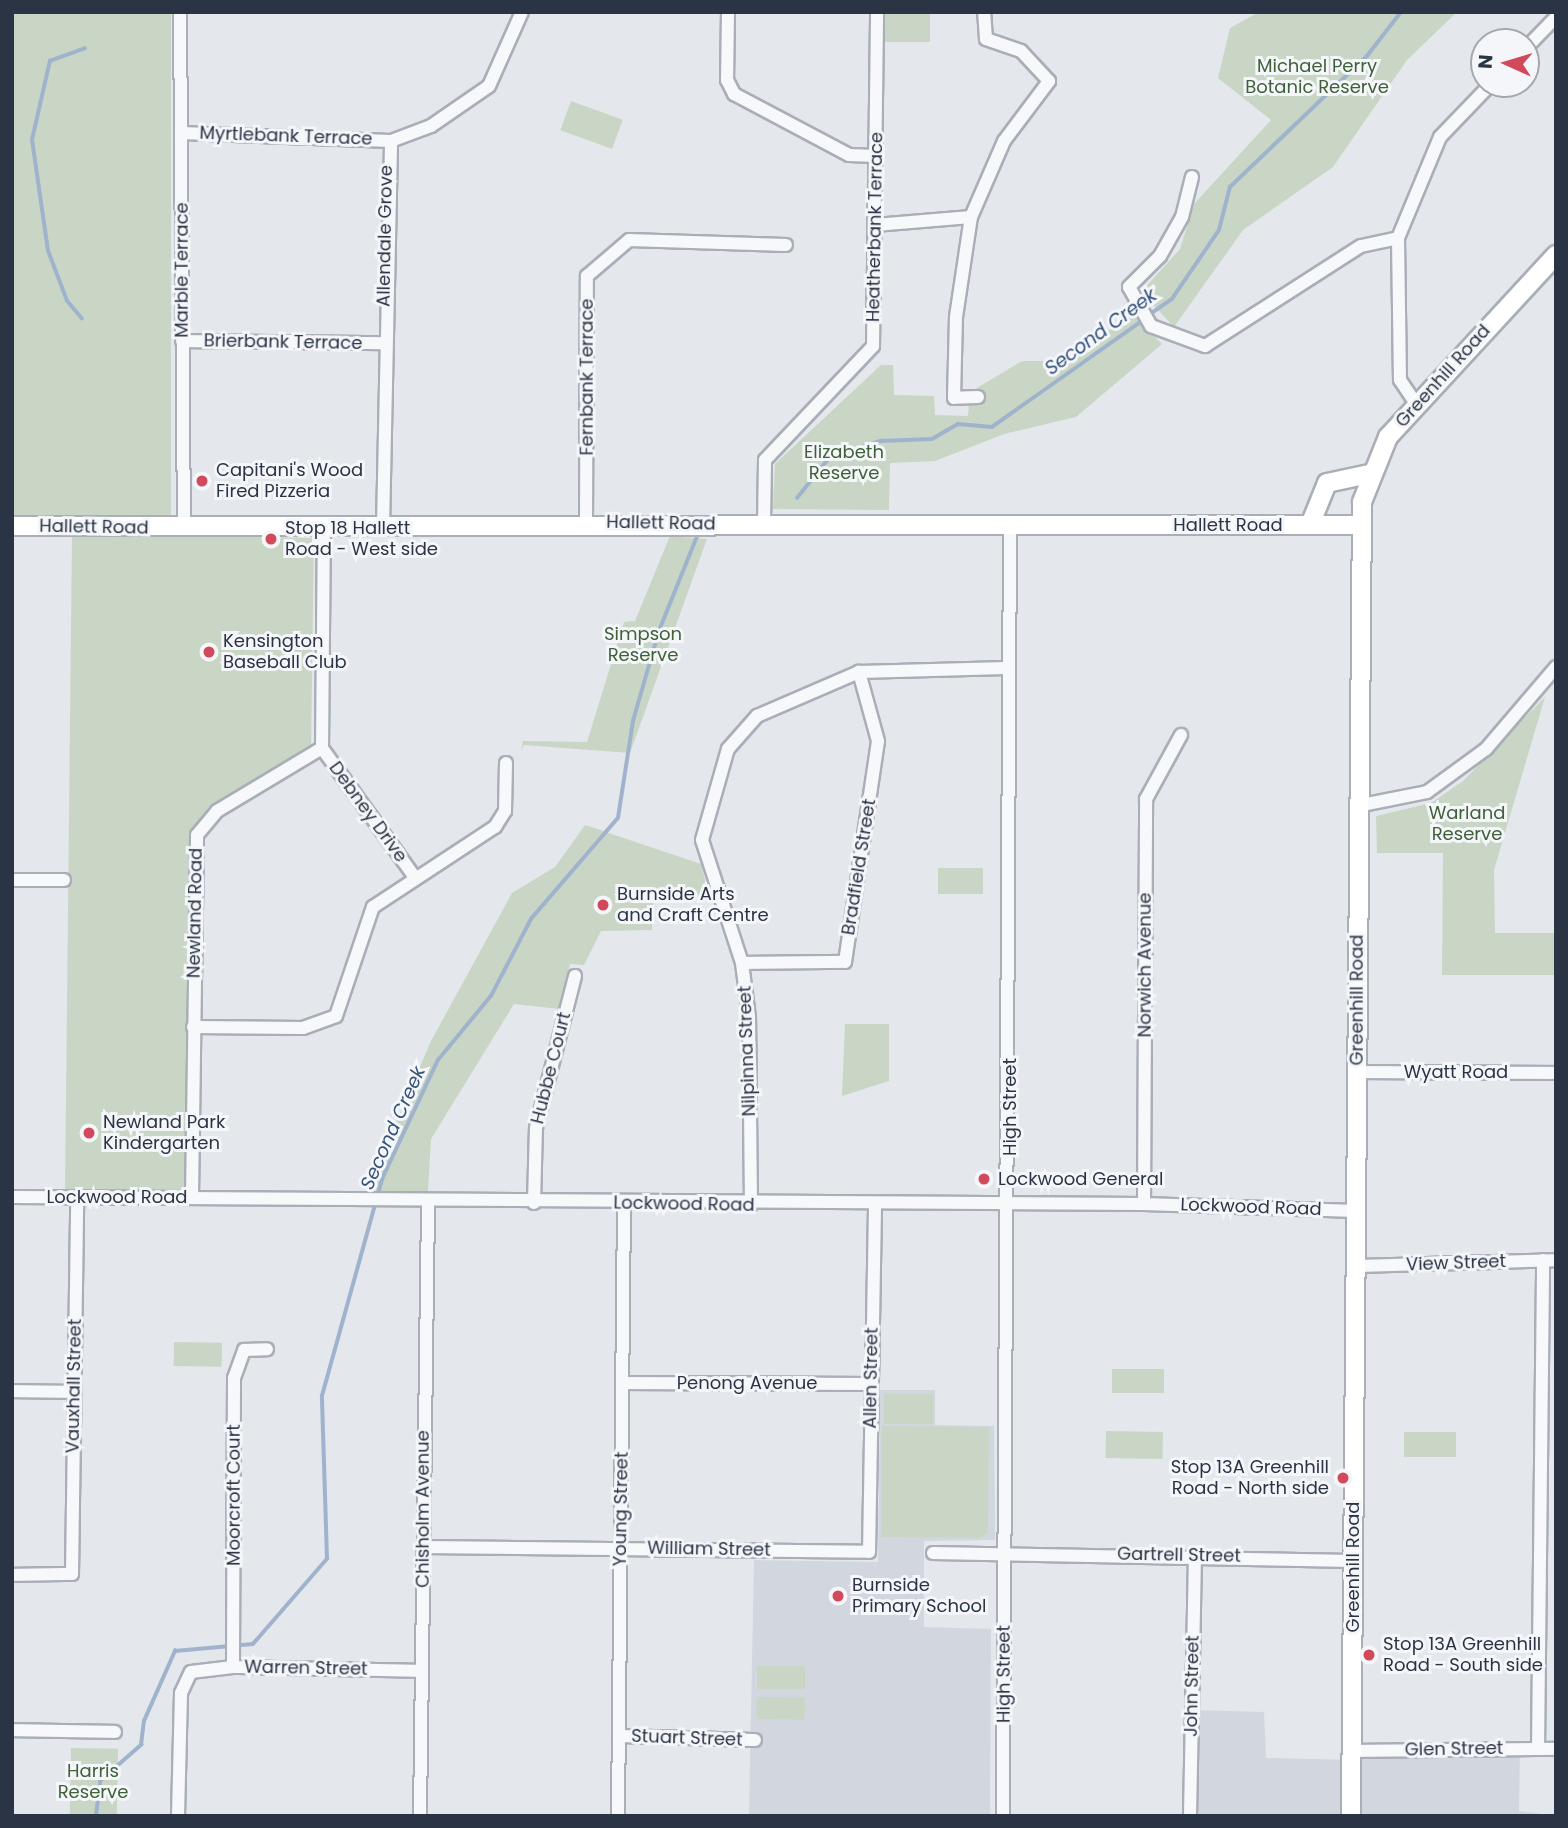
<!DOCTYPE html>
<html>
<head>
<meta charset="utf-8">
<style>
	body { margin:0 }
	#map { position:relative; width:1568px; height:1828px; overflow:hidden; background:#e4e7ec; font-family:Poppins,sans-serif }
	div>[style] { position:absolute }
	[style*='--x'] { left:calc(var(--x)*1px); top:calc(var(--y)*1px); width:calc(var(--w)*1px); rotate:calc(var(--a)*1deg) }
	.built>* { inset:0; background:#d2d6de }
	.green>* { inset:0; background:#c9d6c5; transform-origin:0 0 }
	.stream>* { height:3.5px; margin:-1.75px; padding:0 1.75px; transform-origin:1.75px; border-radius:1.75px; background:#9fb4cc }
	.roads { filter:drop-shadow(2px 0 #a9aeb7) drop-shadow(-2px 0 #a9aeb7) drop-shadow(0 2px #a9aeb7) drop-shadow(0 -2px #a9aeb7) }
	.street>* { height:12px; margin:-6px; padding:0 6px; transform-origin:6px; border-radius:6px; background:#f7f8fa }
	.secondary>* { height:18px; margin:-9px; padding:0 9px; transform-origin:9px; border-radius:9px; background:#fff }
	.dots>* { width:19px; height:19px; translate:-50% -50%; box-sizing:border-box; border:4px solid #f4f6f9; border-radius:50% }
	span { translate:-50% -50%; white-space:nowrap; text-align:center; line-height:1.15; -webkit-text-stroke:6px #f4f6f9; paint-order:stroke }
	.park-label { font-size:18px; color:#3f6138 }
	.street-label { font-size:18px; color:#2b3445 }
	.poi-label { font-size:18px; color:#2b3445 }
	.left { translate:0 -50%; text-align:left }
	.right { translate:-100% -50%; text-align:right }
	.water-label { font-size:19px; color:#34527a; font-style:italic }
	.frame { position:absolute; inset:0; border:14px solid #2b3445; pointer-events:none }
	.north { position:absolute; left:1470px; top:28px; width:70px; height:70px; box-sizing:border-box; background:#f4f6f9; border:2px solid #a4a8b1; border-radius:50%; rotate:274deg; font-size:19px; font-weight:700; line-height:28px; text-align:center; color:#2b3445 }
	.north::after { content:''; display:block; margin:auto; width:24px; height:32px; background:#d1495b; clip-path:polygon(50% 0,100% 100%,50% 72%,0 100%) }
</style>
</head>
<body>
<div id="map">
	<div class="built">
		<div style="clip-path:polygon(880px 1390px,935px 1390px,935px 1425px,994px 1426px,995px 1540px,924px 1541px,924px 1627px,991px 1629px,990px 1816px,749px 1816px,754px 1560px,878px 1562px)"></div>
		<div style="clip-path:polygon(1192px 1710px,1264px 1712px,1266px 1758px,1352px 1760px,1352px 1751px,1520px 1748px,1519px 1811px,1556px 1816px,1189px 1816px)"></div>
	</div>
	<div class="green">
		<div style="left:12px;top:12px;width:159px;height:510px"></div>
		<div style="left:877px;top:12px;width:53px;height:30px"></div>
		<div style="clip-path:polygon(1259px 12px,1457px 12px,1407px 60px,1333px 167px,1243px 230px,1174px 327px,1141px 292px,1180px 249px,1194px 204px,1271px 120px,1218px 78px,1230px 28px)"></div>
		<div style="left:571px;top:101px;width:55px;height:31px;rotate:20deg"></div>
		<div style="clip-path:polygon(1130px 312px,1162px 344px,1076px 417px,1004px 434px,935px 461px,890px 463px,889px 510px,773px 509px,775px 464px,881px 365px,893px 365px,894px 395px,934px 396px,935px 415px,968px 416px,970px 392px,1022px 361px,1073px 361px)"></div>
		<div style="clip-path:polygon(72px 534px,314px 538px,311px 751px,208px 809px,189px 839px,186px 1193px,65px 1193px)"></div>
		<div style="clip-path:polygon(670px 536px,707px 539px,630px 753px,524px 745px,521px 751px,523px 741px,587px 742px,624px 622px,635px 621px)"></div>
		<div style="clip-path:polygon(1545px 697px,1494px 870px,1495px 933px,1556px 933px,1556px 975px,1442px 975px,1443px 853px,1377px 853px,1376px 816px,1431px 803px,1463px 781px)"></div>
		<div style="clip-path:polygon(585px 825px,701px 864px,709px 896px,654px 894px,652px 930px,601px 931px,584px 965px,570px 964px,560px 1009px,514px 1004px,431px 1139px,428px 1192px,366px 1192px,431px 1041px,512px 893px,555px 867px)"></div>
		<div style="left:938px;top:868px;width:45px;height:26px"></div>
		<div style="clip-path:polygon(845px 1024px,889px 1024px,889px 1081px,842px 1096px)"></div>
		<div style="left:174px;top:1342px;width:48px;height:24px;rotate:1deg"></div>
		<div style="left:1112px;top:1369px;width:52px;height:24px"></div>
		<div style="left:884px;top:1394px;width:49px;height:30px"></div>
		<div style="clip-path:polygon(882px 1426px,989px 1427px,988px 1532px,981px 1538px,881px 1537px)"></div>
		<div style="left:1106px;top:1431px;width:57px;height:27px;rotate:1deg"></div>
		<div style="left:1456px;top:1432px;width:25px;height:52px;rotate:90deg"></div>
		<div style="left:757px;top:1666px;width:48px;height:23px"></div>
		<div style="left:757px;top:1697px;width:48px;height:22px;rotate:1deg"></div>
		<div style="left:71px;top:1748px;width:47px;height:68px;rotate:1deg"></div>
	</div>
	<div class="stream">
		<div style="--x:1149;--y:315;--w:28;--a:-35"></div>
		<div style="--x:1172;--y:299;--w:83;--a:-55.7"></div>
		<div style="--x:1219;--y:230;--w:44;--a:-75.7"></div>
		<div style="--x:1230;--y:187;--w:190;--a:-43.7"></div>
		<div style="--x:1367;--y:56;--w:56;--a:-52.3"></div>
		<div style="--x:82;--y:319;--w:23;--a:-130"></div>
		<div style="--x:67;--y:301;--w:53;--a:-110.8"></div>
		<div style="--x:48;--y:251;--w:112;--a:-98.2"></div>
		<div style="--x:32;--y:140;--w:81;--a:-77.2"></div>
		<div style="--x:50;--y:61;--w:37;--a:-20"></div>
		<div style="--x:797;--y:498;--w:51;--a:-51.3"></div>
		<div style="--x:829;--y:458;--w:54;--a:-18.4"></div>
		<div style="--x:880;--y:441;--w:52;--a:-2.2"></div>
		<div style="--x:932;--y:439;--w:30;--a:-30"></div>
		<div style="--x:958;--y:424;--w:34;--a:5"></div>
		<div style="--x:992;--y:427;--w:185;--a:-35.3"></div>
		<div style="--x:96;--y:1816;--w:35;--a:-83"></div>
		<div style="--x:100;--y:1781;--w:55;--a:-41.3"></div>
		<div style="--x:141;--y:1745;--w:24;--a:-83"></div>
		<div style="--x:144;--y:1721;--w:77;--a:-66.1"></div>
		<div style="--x:175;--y:1651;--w:78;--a:-5.1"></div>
		<div style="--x:253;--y:1644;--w:113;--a:-49"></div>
		<div style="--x:327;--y:1559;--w:163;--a:-91.8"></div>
		<div style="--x:322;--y:1396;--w:225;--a:-74.5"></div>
		<div style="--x:382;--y:1179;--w:132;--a:-64.8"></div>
		<div style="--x:438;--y:1060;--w:83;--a:-50.4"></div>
		<div style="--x:491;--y:996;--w:87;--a:-62.5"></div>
		<div style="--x:531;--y:919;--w:133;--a:-49.3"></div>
		<div style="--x:618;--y:818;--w:98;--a:-81.2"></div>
		<div style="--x:633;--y:721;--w:94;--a:-73.9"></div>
		<div style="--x:659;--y:631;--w:105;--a:-68.1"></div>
	</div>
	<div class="roads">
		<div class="street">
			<div style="--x:180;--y:12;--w:516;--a:89.56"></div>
			<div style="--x:728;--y:12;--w:68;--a:90.8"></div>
			<div style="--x:727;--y:80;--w:16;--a:63"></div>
			<div style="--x:734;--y:94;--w:130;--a:27.9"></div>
			<div style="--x:849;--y:155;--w:27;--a:2"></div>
			<div style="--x:1526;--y:48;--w:43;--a:-45.9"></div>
			<div style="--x:181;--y:133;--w:210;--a:2.2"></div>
			<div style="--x:1192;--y:177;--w:41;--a:104"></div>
			<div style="--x:1182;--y:217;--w:45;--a:119.4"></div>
			<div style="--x:1160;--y:256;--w:44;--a:135"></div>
			<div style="--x:1129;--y:287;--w:45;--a:60.6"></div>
			<div style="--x:1151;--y:326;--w:58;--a:20.3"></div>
			<div style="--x:1205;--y:346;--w:185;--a:-32.7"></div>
			<div style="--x:1361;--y:246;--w:38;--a:-12"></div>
			<div style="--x:1398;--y:238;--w:142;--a:89.2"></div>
			<div style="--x:1400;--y:380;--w:27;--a:56"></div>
			<div style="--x:875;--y:225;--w:96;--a:-4.8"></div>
			<div style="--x:1398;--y:238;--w:109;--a:-67.4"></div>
			<div style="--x:1440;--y:137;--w:74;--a:-46.1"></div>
			<div style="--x:182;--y:341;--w:201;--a:0.6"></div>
			<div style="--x:978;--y:397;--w:24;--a:178"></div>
			<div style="--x:954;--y:398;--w:81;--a:-88.6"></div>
			<div style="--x:956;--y:317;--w:101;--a:-81.5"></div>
			<div style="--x:971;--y:217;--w:83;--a:-66.5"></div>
			<div style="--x:1004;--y:141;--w:75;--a:-53.1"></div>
			<div style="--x:1049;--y:81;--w:41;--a:-133"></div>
			<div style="--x:1021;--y:51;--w:37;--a:-161"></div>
			<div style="--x:986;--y:39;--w:27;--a:-94"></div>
			<div style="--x:586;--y:523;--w:247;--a:-89.8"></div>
			<div style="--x:587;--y:276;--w:55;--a:-40.6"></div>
			<div style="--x:629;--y:240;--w:157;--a:1.8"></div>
			<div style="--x:764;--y:525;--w:65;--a:-89.1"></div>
			<div style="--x:765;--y:460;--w:157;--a:-46.5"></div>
			<div style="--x:873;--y:346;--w:334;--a:-89.3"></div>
			<div style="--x:383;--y:527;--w:386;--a:-88.8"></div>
			<div style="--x:391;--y:141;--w:43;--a:-20.6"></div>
			<div style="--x:431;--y:126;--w:70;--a:-34.6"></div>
			<div style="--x:489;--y:86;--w:81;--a:-66"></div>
			<div style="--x:322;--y:748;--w:158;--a:54.3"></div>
			<div style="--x:1357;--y:806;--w:71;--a:-11.3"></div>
			<div style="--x:1427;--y:792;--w:73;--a:-36.1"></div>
			<div style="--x:1486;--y:749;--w:108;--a:-49.5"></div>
			<div style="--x:12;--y:880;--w:52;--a:0"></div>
			<div style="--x:742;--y:963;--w:103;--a:-0.6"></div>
			<div style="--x:845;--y:962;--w:223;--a:-81.5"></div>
			<div style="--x:878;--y:741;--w:72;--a:-105.4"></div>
			<div style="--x:193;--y:1027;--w:110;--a:0.5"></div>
			<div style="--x:303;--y:1028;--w:35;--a:-20"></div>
			<div style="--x:336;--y:1016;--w:115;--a:-71.3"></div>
			<div style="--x:373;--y:907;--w:146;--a:-33.3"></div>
			<div style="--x:495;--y:827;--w:19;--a:-58"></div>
			<div style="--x:505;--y:811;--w:48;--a:-88.8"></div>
			<div style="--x:1357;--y:1072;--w:199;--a:0.3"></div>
			<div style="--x:12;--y:1197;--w:1132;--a:0.35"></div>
			<div style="--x:1144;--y:1204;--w:212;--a:1.9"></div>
			<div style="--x:192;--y:1197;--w:362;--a:-89.2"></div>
			<div style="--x:197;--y:835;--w:31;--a:-50"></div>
			<div style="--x:217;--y:811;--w:122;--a:-31"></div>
			<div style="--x:322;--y:748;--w:220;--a:-89.5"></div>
			<div style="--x:534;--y:1203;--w:75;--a:-88.5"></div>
			<div style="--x:536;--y:1128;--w:157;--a:-75.6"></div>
			<div style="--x:1144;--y:1204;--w:405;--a:-89.7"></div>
			<div style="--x:1146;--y:799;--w:73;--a:-61.3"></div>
			<div style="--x:751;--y:1205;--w:188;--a:-90.6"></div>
			<div style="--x:749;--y:1017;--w:54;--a:-97.4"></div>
			<div style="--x:742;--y:963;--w:129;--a:-108"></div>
			<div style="--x:702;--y:840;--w:95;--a:-74.1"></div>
			<div style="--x:728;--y:749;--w:44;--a:-48.7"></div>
			<div style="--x:757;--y:716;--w:111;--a:-23.3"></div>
			<div style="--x:859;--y:672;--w:147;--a:-1.6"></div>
			<div style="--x:1356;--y:1266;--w:200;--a:-1.7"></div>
			<div style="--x:623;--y:1383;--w:248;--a:0.2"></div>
			<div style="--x:12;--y:1391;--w:61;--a:0.9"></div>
			<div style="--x:423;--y:1547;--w:446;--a:0.6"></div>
			<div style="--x:869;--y:1552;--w:347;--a:-89"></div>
			<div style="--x:933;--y:1553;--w:420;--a:1.1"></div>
			<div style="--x:12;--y:1575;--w:60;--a:-1"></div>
			<div style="--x:72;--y:1574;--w:377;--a:-89.2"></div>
			<div style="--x:233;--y:1667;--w:289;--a:-89.8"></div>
			<div style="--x:234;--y:1378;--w:30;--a:-70"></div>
			<div style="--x:244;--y:1350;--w:23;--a:-2"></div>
			<div style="--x:12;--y:1730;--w:103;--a:1.1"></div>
			<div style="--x:619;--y:1736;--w:136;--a:1.7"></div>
			<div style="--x:1538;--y:1749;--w:489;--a:-89.4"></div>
			<div style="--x:1352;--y:1751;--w:204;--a:-0.6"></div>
			<div style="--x:178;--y:1816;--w:123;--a:-88.6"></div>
			<div style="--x:181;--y:1693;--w:23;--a:-65"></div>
			<div style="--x:191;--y:1672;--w:42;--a:-6.8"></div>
			<div style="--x:233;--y:1667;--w:189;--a:1.2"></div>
			<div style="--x:420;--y:1816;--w:615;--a:-89.25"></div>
			<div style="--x:618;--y:1816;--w:613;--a:-89.44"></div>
			<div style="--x:1003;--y:1816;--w:1291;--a:-89.69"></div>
			<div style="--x:1190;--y:1816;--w:260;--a:-88.9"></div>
		</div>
		<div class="secondary">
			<div style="--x:1310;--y:525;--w:45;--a:-68"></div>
			<div style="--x:1327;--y:483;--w:43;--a:-12.1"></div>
			<div style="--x:12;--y:526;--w:1347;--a:-0.04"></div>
			<div style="--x:1351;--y:1816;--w:1314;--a:-89.52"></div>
			<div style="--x:1362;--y:502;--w:70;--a:-68.2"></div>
			<div style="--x:1388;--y:437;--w:248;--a:-47.3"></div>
		</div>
	</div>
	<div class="dots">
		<div style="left:202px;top:481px;background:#d1495b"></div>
		<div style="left:271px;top:539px;background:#d1495b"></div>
		<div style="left:209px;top:652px;background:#d1495b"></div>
		<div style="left:603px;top:905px;background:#d1495b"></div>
		<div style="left:89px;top:1133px;background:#d1495b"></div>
		<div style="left:984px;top:1179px;background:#d1495b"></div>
		<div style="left:1343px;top:1478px;background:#d1495b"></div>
		<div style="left:838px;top:1596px;background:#d1495b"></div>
		<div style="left:1369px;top:1655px;background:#d1495b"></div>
	</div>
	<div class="park-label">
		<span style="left:1317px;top:77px">Michael Perry<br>Botanic Reserve</span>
		<span style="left:844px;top:463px">Elizabeth<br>Reserve</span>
		<span style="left:643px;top:645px">Simpson<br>Reserve</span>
		<span style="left:1467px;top:824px">Warland<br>Reserve</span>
		<span style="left:93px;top:1782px">Harris<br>Reserve</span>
	</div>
	<div class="street-label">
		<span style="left:286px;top:136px;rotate:2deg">Myrtlebank Terrace</span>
		<span style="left:875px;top:227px;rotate:-89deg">Heatherbank Terrace</span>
		<span style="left:385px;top:236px;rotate:-89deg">Allendale Grove</span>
		<span style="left:182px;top:270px;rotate:-90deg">Marble Terrace</span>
		<span style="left:283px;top:342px;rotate:1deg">Brierbank Terrace</span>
		<span style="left:1443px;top:376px;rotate:-48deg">Greenhill Road</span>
		<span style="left:587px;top:377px;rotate:-90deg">Fernbank Terrace</span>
		<span style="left:661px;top:523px;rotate:1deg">Hallett Road</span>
		<span style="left:1228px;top:525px">Hallett Road</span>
		<span style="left:94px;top:527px;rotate:1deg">Hallett Road</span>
		<span style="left:368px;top:812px;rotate:54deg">Debney Drive</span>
		<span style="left:859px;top:867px;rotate:-81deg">Bradfield Street</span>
		<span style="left:195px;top:913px;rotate:-89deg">Newland Road</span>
		<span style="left:1145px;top:965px;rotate:-90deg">Norwich Avenue</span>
		<span style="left:1357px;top:1000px;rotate:-90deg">Greenhill Road</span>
		<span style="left:747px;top:1051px;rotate:-92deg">Nilpinna Street</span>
		<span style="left:551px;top:1068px;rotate:-76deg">Hubbe Court</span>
		<span style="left:1456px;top:1072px">Wyatt Road</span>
		<span style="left:1010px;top:1107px;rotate:-90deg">High Street</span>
		<span style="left:117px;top:1197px">Lockwood Road</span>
		<span style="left:684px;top:1204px;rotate:1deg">Lockwood Road</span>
		<span style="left:1251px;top:1207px;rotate:2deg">Lockwood Road</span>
		<span style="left:1456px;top:1263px;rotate:-2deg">View Street</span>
		<span style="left:871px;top:1378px;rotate:-89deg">Allen Street</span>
		<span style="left:747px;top:1383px">Penong Avenue</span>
		<span style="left:74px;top:1386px;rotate:-89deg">Vauxhall Street</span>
		<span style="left:234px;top:1495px;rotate:-90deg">Moorcroft Court</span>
		<span style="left:423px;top:1509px;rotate:-90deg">Chisholm Avenue</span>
		<span style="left:621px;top:1509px;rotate:-89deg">Young Street</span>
		<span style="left:709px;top:1549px;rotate:1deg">William Street</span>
		<span style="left:1179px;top:1555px;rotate:1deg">Gartrell Street</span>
		<span style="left:1353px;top:1567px;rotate:-90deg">Greenhill Road</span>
		<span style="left:306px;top:1668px;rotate:1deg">Warren Street</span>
		<span style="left:1004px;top:1674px;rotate:-90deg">High Street</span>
		<span style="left:1192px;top:1686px;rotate:-89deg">John Street</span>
		<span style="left:687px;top:1738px;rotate:2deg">Stuart Street</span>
		<span style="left:1454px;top:1749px;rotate:-1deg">Glen Street</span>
	</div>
	<div class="poi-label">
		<span class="left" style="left:216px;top:481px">Capitani's Wood<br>Fired Pizzeria</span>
		<span class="left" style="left:285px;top:539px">Stop 18 Hallett<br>Road - West side</span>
		<span class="left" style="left:223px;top:652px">Kensington<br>Baseball Club</span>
		<span class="left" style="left:617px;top:905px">Burnside Arts<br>and Craft Centre</span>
		<span class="left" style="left:103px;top:1133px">Newland Park<br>Kindergarten</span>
		<span class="left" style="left:998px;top:1179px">Lockwood General</span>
		<span class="right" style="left:1329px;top:1478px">Stop 13A Greenhill<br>Road - North side</span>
		<span class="left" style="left:852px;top:1596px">Burnside<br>Primary School</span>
		<span class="left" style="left:1383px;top:1655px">Stop 13A Greenhill<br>Road - South side</span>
	</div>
	<div class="water-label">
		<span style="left:1101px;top:332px;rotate:-36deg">Second Creek</span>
		<span style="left:393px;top:1128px;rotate:-66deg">Second Creek</span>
	</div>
	<div class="frame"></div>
	<div class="north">N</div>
</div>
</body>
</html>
